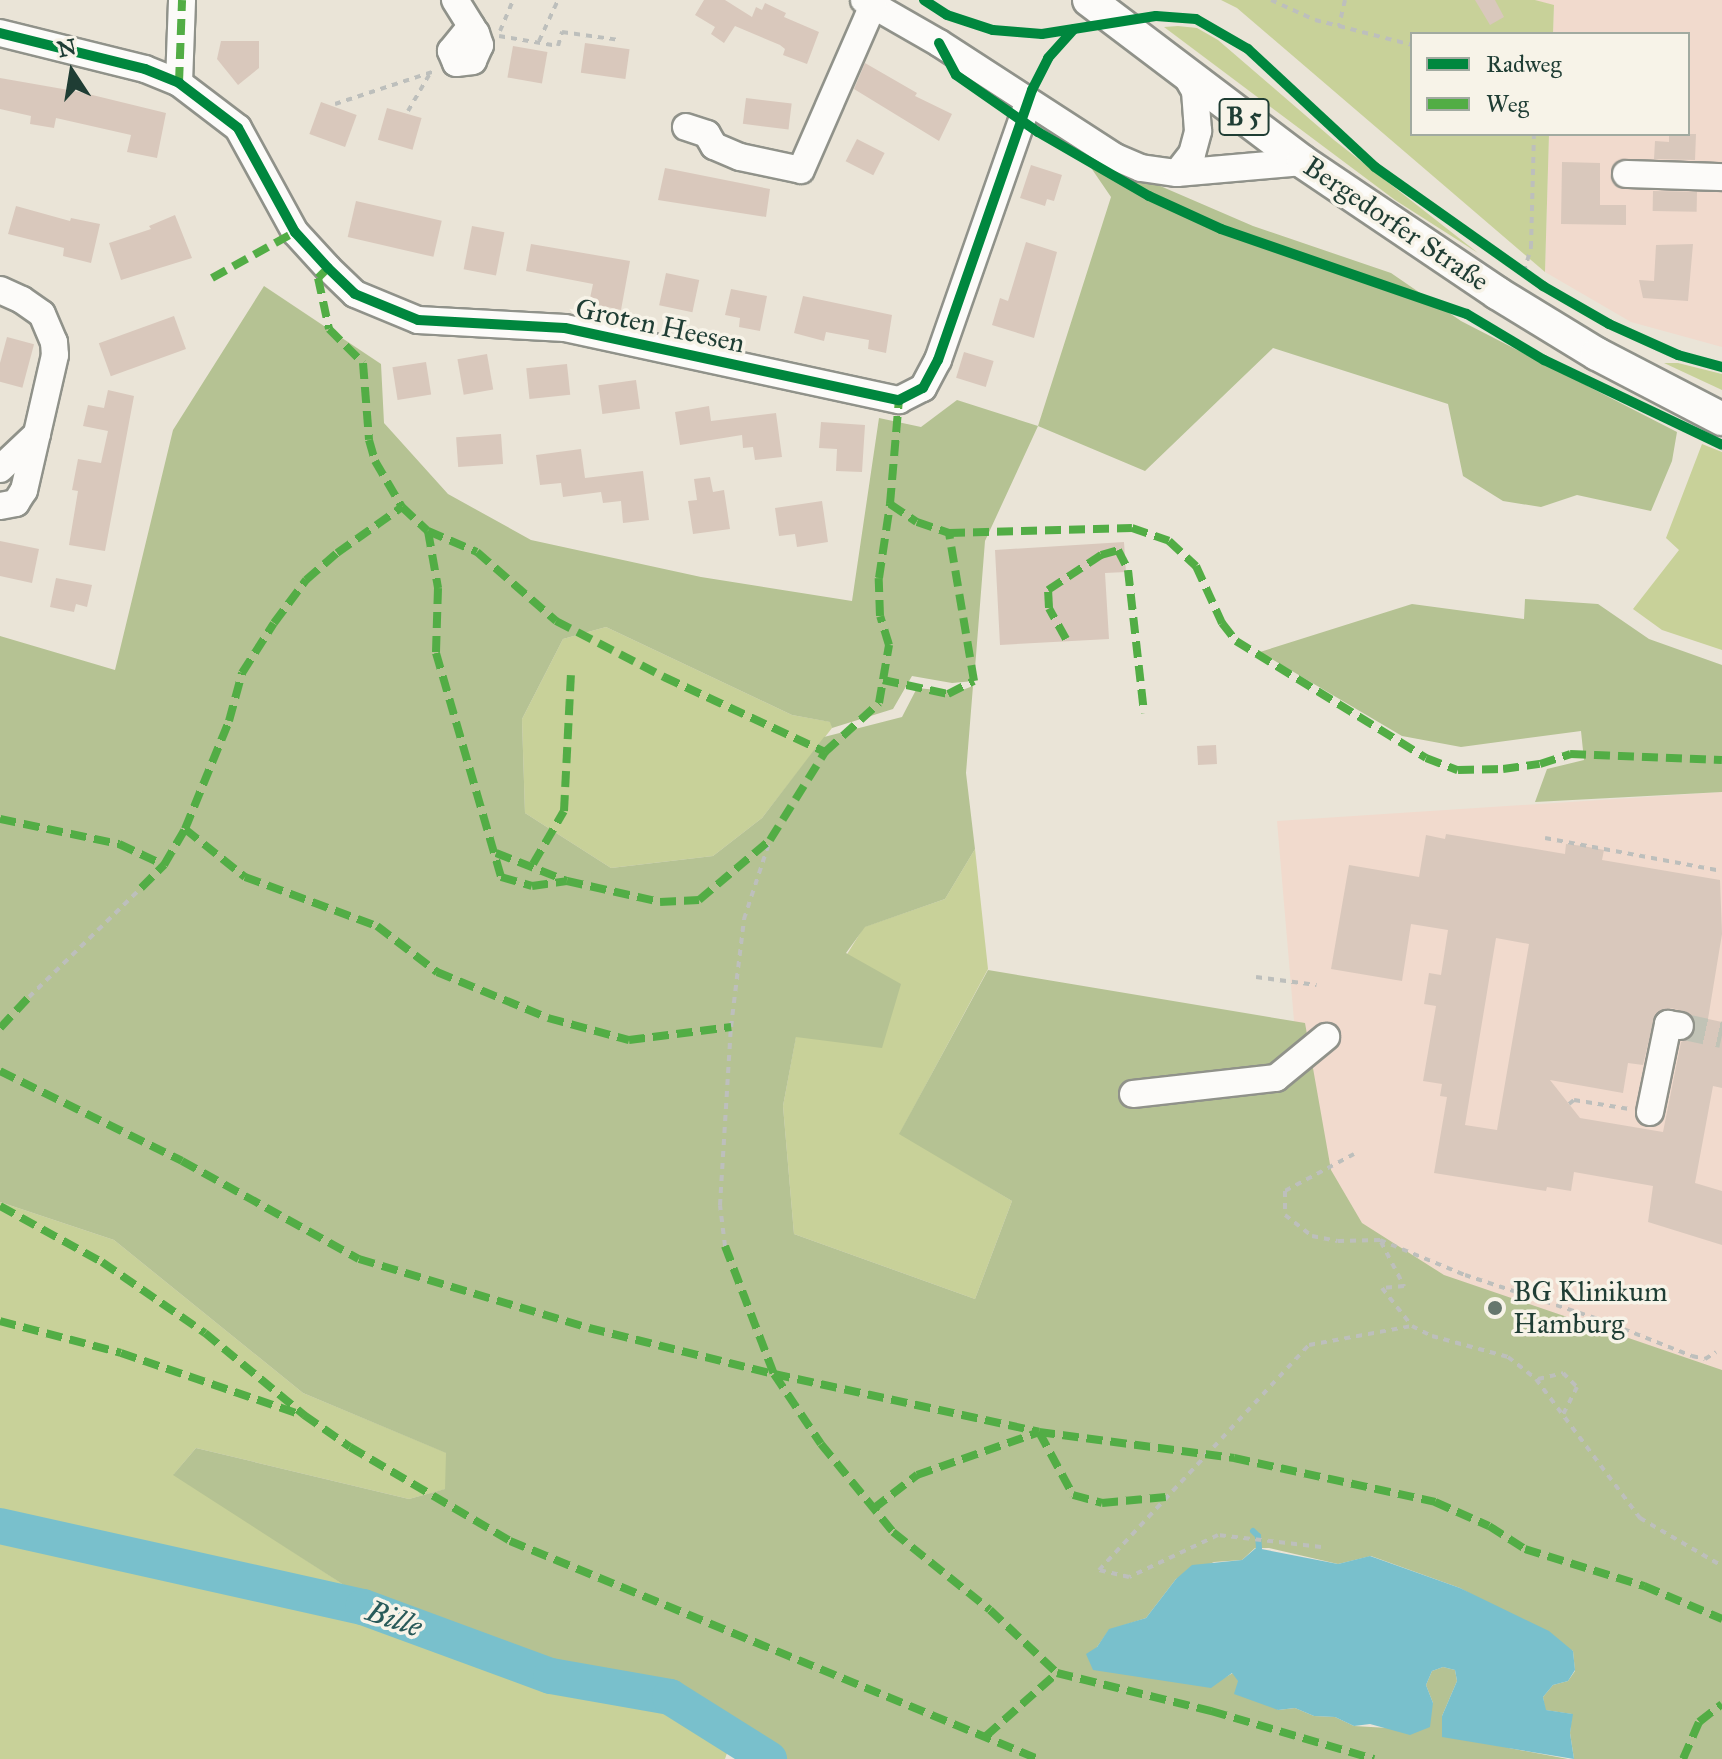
<!DOCTYPE html>
<html>
<head>
<meta charset="utf-8">
<style>
	body { margin:0 }
	#map { position:relative; width:1722px; height:1759px; overflow:hidden; background:#eae4d7; font-family:"IM FELL Great Primer",serif }
	div>[style] { position:absolute }
	[style*='--x'] { left:calc(var(--x)*1px); top:calc(var(--y)*1px); width:calc(var(--w)*1px); rotate:calc(var(--a)*1deg) }
	.built>* { inset:0; background:#f1dacd }
	.green>* { inset:0; background:#c8d199 }
	.forest>* { inset:0; background:#b5c293 }
	.water>* { inset:0; background:#79c0cc }
	.stream>* { height:6px; margin:-3px; padding:0 3px; transform-origin:3px; border-radius:3px; background:#79c0cc }
	.river>* { height:36px; margin:-18px; padding:0 18px; transform-origin:18px; border-radius:18px; background:#79c0cc }
	.building>* { inset:0; background:#d9c8bc; transform-origin:0 0 }
	.minor-tunnel>* { height:26px; margin-top:-13px; transform-origin:0; background:repeating-linear-gradient(90deg,#c1c3b6 0 26px,transparent 0 39px) }
	.path>* { height:4px; margin-top:-2px; transform-origin:0; background:repeating-linear-gradient(90deg,#bdbfbc 0 6px,transparent 0 12px) }
	.roads { filter:drop-shadow(2px 0 #90928a) drop-shadow(-2px 0 #90928a) drop-shadow(0 2px #90928a) drop-shadow(0 -2px #90928a) }
	.minor>* { height:26px; margin:-13px; padding:0 13px; transform-origin:13px; border-radius:13px; background:#fcfbf9 }
	.major>* { height:32px; margin:-16px; padding:0 16px; transform-origin:16px; border-radius:16px; background:#fcfbf9 }
	.quiet>* { height:8px; margin-top:-4px; transform-origin:0; background:repeating-linear-gradient(90deg,#52ad45 0 16px,transparent 0 24px) }
	.cycleway>* { height:10px; margin:-5px; padding:0 5px; transform-origin:5px; border-radius:5px; background:#00873e }
	.dots>* { width:22px; height:22px; translate:-50% -50%; box-sizing:border-box; border:4px solid #f7f3e8; border-radius:50% }
	span { translate:-50% -50%; white-space:nowrap; text-align:center; line-height:1.15; -webkit-text-stroke:7px #f7f3e8; paint-order:stroke }
	.shield-label span { padding:2px 6px; background:#f7f3e8; border:2px solid; border-radius:6px; -webkit-text-stroke-width:0 }
	.shield-label { font-size:26px; color:#1f3d34; font-weight:700 }
	.street-label { font-size:28px; color:#1f3d34 }
	.poi-label { font-size:28px; color:#1f3d34 }
	.left { translate:0 -50%; text-align:left }
	.water-label { font-size:30px; color:#295a59; font-style:italic }
	.legend { position:absolute; left:1410px; top:32px; width:280px; height:104px; box-sizing:border-box; background:#f7f3e8; border:2px solid #a1aaa0; margin:0; padding:10px 14px; list-style:none; font-size:24px; color:#1f3d34 }
	.legend li { display:flex; align-items:center; gap:16px; height:40px }
	.legend b { width:40px; border:2px solid #a1aaa0 }
	.north { position:absolute; left:32px; top:32px; width:80px; height:80px; -webkit-text-stroke:6px #f7f3e8; paint-order:stroke; rotate:348deg; font-size:22px; font-weight:700; line-height:32px; text-align:center; color:#1f3d34 }
	.north::after { content:''; display:block; margin:auto; width:28px; height:36px; background:#1f3d34; clip-path:polygon(50% 0,100% 100%,50% 72%,0 100%) }
</style>
</head>
<body>
<div id="map">
	<div class="built">
		<div style="clip-path:polygon(1535px 0,1722px 0,1722px 347px,1631px 322px,1545px 272px,1549px 134px,1688px 134px,1688px 34px,1553px 34px,1554px 6px)"></div>
		<div style="clip-path:polygon(1722px 792px,1722px 1579px,1308px 1185px,1277px 821px)"></div>
	</div>
	<div class="green">
		<div style="clip-path:polygon(1221px 0,1535px 0,1554px 5px,1553px 34px,1412px 34px,1412px 134px,1549px 134px,1545px 272px,1237px 8px)"></div>
		<div style="clip-path:polygon(1178px 26px,1197px 28px,1218px 40px,1334px 140px,1478px 253px,1395px 200px,1164px 27px)"></div>
		<div style="clip-path:polygon(1664px 363px,1678px 363px,1722px 374px,1722px 390px)"></div>
		<div style="clip-path:polygon(1702px 444px,1722px 452px,1722px 650px,1662px 630px,1633px 609px,1679px 550px,1666px 538px)"></div>
		<div style="clip-path:polygon(606px 627px,792px 715px,831px 722px,832px 728px,762px 818px,713px 856px,611px 868px,525px 813px,522px 719px,563px 639px)"></div>
		<div style="clip-path:polygon(975px 849px,988px 969px,900px 1133px,1012px 1201px,975px 1299px,794px 1234px,783px 1106px,796px 1036px,864px 927px,945px 899px)"></div>
		<div style="clip-path:polygon(0 1202px,114px 1240px,303px 1393px,447px 1453px,446px 1489px,409px 1499px,196px 1448px,174px 1474px,364px 1598px,0 1518px)"></div>
		<div style="clip-path:polygon(0 1538px,124px 1567px,365px 1615px,549px 1678px,670px 1698px,732px 1738px,725px 1759px,0 1759px)"></div>
	</div>
	<div class="forest">
		<div style="clip-path:polygon(1072px 140px,1144px 179px,1253px 226px,1391px 273px,1461px 321px,1677px 432px,1672px 461px,1651px 511px,1577px 495px,1541px 507px,1503px 501px,1463px 476px,1448px 404px,1273px 348px,1145px 471px,1038px 426px,985px 541px,974px 681px,952px 683px,912px 676px,893px 709px,832px 728px,830px 722px,792px 715px,606px 627px,563px 639px,522px 719px,525px 813px,611px 868px,713px 856px,762px 818px,824px 737px,902px 717px,917px 688px,957px 692px,973px 686px,966px 773px,975px 849px,945px 899px,865px 927px,846px 953px,901px 984px,882px 1048px,796px 1037px,783px 1106px,794px 1234px,975px 1299px,1012px 1201px,899px 1134px,988px 970px,1305px 1023px,1331px 1170px,1362px 1223px,1444px 1275px,1722px 1370px,1722px 1759px,1574px 1759px,1570px 1733px,1572px 1714px,1545px 1710px,1543px 1697px,1553px 1685px,1568px 1681px,1575px 1671px,1573px 1651px,1460px 1588px,1371px 1556px,1338px 1564px,1269px 1548px,1255px 1548px,1242px 1560px,1214px 1562px,1176px 1579px,1146px 1618px,1109px 1630px,1097px 1647px,1222px 1679px,1233px 1673px,1278px 1710px,1295px 1708px,1314px 1716px,1335px 1717px,1354px 1726px,1388px 1728px,1433px 1703px,1426px 1685px,1432px 1671px,1443px 1667px,1455px 1670px,1457px 1681px,1442px 1716px,1509px 1748px,1568px 1759px,764px 1759px,670px 1698px,549px 1678px,364px 1598px,173px 1475px,196px 1448px,409px 1499px,445px 1489px,446px 1453px,303px 1393px,114px 1240px,0 1202px,0 636px,115px 670px,173px 430px,264px 286px,381px 364px,384px 423px,448px 494px,531px 540px,701px 577px,852px 601px,879px 418px,921px 427px,957px 400px,1038px 426px,1111px 197px)"></div>
		<div style="clip-path:polygon(1525px 599px,1598px 604px,1649px 639px,1722px 665px,1722px 792px,1535px 802px,1547px 769px,1584px 760px,1581px 731px,1461px 747px,1402px 736px,1260px 652px,1412px 604px,1524px 619px)"></div>
	</div>
	<div class="water">
		<div style="clip-path:polygon(1256px 1548px,1338px 1564px,1370px 1556px,1460px 1588px,1549px 1631px,1573px 1651px,1575px 1670px,1568px 1681px,1553px 1685px,1543px 1697px,1546px 1710px,1573px 1714px,1570px 1733px,1574px 1759px,1442px 1737px,1442px 1716px,1457px 1681px,1455px 1670px,1443px 1667px,1432px 1671px,1426px 1685px,1433px 1703px,1430px 1727px,1410px 1735px,1370px 1724px,1354px 1726px,1335px 1717px,1314px 1716px,1295px 1708px,1278px 1710px,1234px 1694px,1238px 1681px,1232px 1673px,1211px 1688px,1093px 1670px,1086px 1654px,1097px 1647px,1109px 1629px,1146px 1618px,1176px 1579px,1192px 1565px,1242px 1560px)"></div>
	</div>
	<div class="stream">
		<div style="--x:1253;--y:1531;--w:7;--a:45"></div>
		<div style="--x:1258;--y:1536;--w:12;--a:85"></div>
	</div>
	<div class="river">
		<div style="--x:0;--y:1526;--w:372;--a:12.6"></div>
		<div style="--x:363;--y:1607;--w:200;--a:20.2"></div>
		<div style="--x:551;--y:1676;--w:121;--a:10"></div>
		<div style="--x:670;--y:1697;--w:117;--a:32.1"></div>
	</div>
	<div class="building">
		<div style="clip-path:polygon(704px 0,725px 0,752px 17px,756px 7px,762px 10px,765px 3px,786px 13px,784px 17px,819px 32px,807px 64px,783px 55px,785px 49px,780px 45px,735px 26px,724px 43px,711px 34px,715px 27px,695px 15px)"></div>
		<div style="clip-path:polygon(1475px 0,1495px 0,1504px 17px,1490px 25px)"></div>
		<div style="clip-path:polygon(221px 41px,259px 41px,259px 68px,238px 85px,217px 59px)"></div>
		<div style="left:585px;top:43px;width:45px;height:30px;rotate:8deg"></div>
		<div style="left:513px;top:46px;width:35px;height:32px;rotate:10deg"></div>
		<div style="clip-path:polygon(865px 63px,917px 93px,915px 96px,952px 114px,939px 141px,854px 89px)"></div>
		<div style="clip-path:polygon(0 78px,80px 92px,166px 113px,157px 158px,127px 152px,131px 135px,56px 118px,54px 128px,30px 124px,31px 116px,0 109px)"></div>
		<div style="left:746px;top:98px;width:46px;height:26px;rotate:7deg"></div>
		<div style="left:321px;top:102px;width:38px;height:34px;rotate:20deg"></div>
		<div style="left:387px;top:108px;width:36px;height:33px;rotate:16deg"></div>
		<div style="clip-path:polygon(1669px 134px,1696px 134px,1695px 160px,1654px 159px,1655px 141px,1669px 142px)"></div>
		<div style="left:857px;top:139px;width:31px;height:25px;rotate:27deg"></div>
		<div style="clip-path:polygon(1562px 162px,1600px 163px,1600px 205px,1626px 205px,1626px 225px,1561px 224px)"></div>
		<div style="clip-path:polygon(1031px 165px,1062px 175px,1054px 201px,1047px 199px,1045px 206px,1020px 198px)"></div>
		<div style="clip-path:polygon(665px 168px,770px 189px,766px 217px,658px 200px)"></div>
		<div style="left:1653px;top:191px;width:44px;height:20px;rotate:1deg"></div>
		<div style="left:356px;top:201px;width:88px;height:37px;rotate:13deg"></div>
		<div style="clip-path:polygon(16px 206px,70px 221px,71px 218px,100px 224px,91px 263px,63px 256px,64px 248px,8px 234px)"></div>
		<div style="clip-path:polygon(175px 215px,192px 258px,121px 280px,109px 243px,151px 229px,149px 226px)"></div>
		<div style="left:472px;top:226px;width:33px;height:44px;rotate:11deg"></div>
		<div style="clip-path:polygon(1026px 242px,1057px 252px,1034px 338px,992px 325px,1000px 298px,1008px 301px)"></div>
		<div style="clip-path:polygon(531px 244px,630px 261px,621px 310px,589px 303px,593px 284px,526px 271px)"></div>
		<div style="clip-path:polygon(1693px 244px,1688px 301px,1643px 298px,1639px 280px,1654px 281px,1656px 245px)"></div>
		<div style="left:666px;top:273px;width:34px;height:33px;rotate:12deg"></div>
		<div style="clip-path:polygon(731px 289px,767px 296px,760px 331px,739px 327px,740px 318px,725px 315px)"></div>
		<div style="clip-path:polygon(803px 296px,892px 315px,886px 353px,868px 349px,869px 340px,826px 332px,824px 341px,794px 333px)"></div>
		<div style="left:174px;top:316px;width:35px;height:80px;rotate:70deg"></div>
		<div style="left:7px;top:337px;width:28px;height:45px;rotate:15deg"></div>
		<div style="left:964px;top:352px;width:31px;height:27px;rotate:17deg"></div>
		<div style="left:487px;top:354px;width:36px;height:30px;rotate:80deg"></div>
		<div style="left:426px;top:362px;width:33px;height:34px;rotate:81deg"></div>
		<div style="left:567px;top:364px;width:31px;height:41px;rotate:84deg"></div>
		<div style="left:636px;top:380px;width:29px;height:38px;rotate:82deg"></div>
		<div style="clip-path:polygon(108px 390px,134px 396px,105px 551px,69px 545px,78px 491px,72px 490px,78px 459px,101px 463px,108px 431px,83px 426px,88px 405px,104px 408px)"></div>
		<div style="clip-path:polygon(709px 406px,711px 421px,776px 413px,782px 457px,755px 460px,753px 447px,743px 448px,742px 435px,680px 445px,675px 412px)"></div>
		<div style="clip-path:polygon(821px 422px,865px 425px,862px 472px,836px 471px,837px 449px,819px 448px)"></div>
		<div style="left:501px;top:434px;width:30px;height:45px;rotate:86deg"></div>
		<div style="clip-path:polygon(581px 449px,585px 478px,643px 471px,649px 520px,623px 523px,621px 501px,603px 503px,601px 492px,563px 497px,561px 483px,540px 485px,536px 455px)"></div>
		<div style="clip-path:polygon(710px 477px,713px 492px,724px 490px,730px 529px,693px 534px,688px 501px,697px 500px,694px 479px)"></div>
		<div style="clip-path:polygon(822px 501px,828px 542px,797px 547px,795px 534px,779px 536px,775px 508px)"></div>
		<div style="clip-path:polygon(0 541px,39px 549px,32px 583px,0 576px)"></div>
		<div style="clip-path:polygon(1124px 542px,1126px 572px,1105px 573px,1109px 639px,1000px 645px,995px 550px)"></div>
		<div style="clip-path:polygon(56px 578px,92px 585px,87px 607px,76px 604px,74px 612px,50px 607px)"></div>
		<div style="left:1216px;top:745px;width:19px;height:19px;rotate:87deg"></div>
		<div style="clip-path:polygon(evenodd,1446px 834px,1565px 854px,1566px 844px,1583px 846px,1604px 850px,1602px 860px,1720px 880px,1722px 934px,1708px 1019px,1722px 1022px,1722px 1088px,1713px 1086px,1695px 1183px,1722px 1191px,1722px 1245px,1648px 1222px,1653px 1186px,1574px 1172px,1571px 1191px,1547px 1187px,1546px 1191px,1434px 1173px,1447px 1097px,1440px 1096px,1442px 1084px,1423px 1081px,1436px 1006px,1424px 1004px,1429px 973px,1441px 975px,1448px 930px,1411px 924px,1402px 981px,1331px 969px,1349px 865px,1419px 877px,1426px 835px,1445px 839px,1446px 834px,1496px 938px,1529px 944px,1497px 1130px,1465px 1125px,1496px 938px,1446px 834px,1671px 1008px,1690px 1013px,1696px 1028px,1692px 1037px,1681px 1042px,1663px 1132px,1580px 1118px,1550px 1080px,1623px 1093px,1628px 1063px,1643px 1065px,1655px 1014px,1671px 1008px)"></div>
	</div>
	<div class="minor-tunnel">
		<div style="--x:1680;--y:1026;--w:43;--a:12.1"></div>
	</div>
	<div class="path">
		<div style="--x:1271;--y:0;--w:48;--a:24.4"></div>
		<div style="--x:1315;--y:20;--w:25;--a:14"></div>
		<div style="--x:1345;--y:0;--w:27;--a:103"></div>
		<div style="--x:1339;--y:26;--w:75;--a:14.6"></div>
		<div style="--x:500;--y:31;--w:34;--a:-67"></div>
		<div style="--x:499;--y:36;--w:60;--a:9.6"></div>
		<div style="--x:558;--y:46;--w:15;--a:-74"></div>
		<div style="--x:562;--y:32;--w:59;--a:7.9"></div>
		<div style="--x:539;--y:41;--w:45;--a:-65.1"></div>
		<div style="--x:335;--y:104;--w:105;--a:-18.3"></div>
		<div style="--x:408;--y:111;--w:42;--a:-59.7"></div>
		<div style="--x:1524;--y:272;--w:26;--a:-74"></div>
		<div style="--x:1531;--y:247;--w:113;--a:-88.5"></div>
		<div style="--x:1545;--y:838;--w:180;--a:10.6"></div>
		<div style="--x:1256;--y:977;--w:61;--a:7.6"></div>
		<div style="--x:29;--y:997;--w:156;--a:-44.2"></div>
		<div style="--x:1569;--y:1104;--w:6;--a:-39"></div>
		<div style="--x:1574;--y:1100;--w:56;--a:9.3"></div>
		<div style="--x:1354;--y:1154;--w:78;--a:151.8"></div>
		<div style="--x:1285;--y:1191;--w:24;--a:90"></div>
		<div style="--x:1285;--y:1215;--w:34;--a:38"></div>
		<div style="--x:1312;--y:1236;--w:26;--a:11"></div>
		<div style="--x:1338;--y:1241;--w:42;--a:-1.4"></div>
		<div style="--x:1380;--y:1240;--w:92;--a:22.4"></div>
		<div style="--x:1465;--y:1275;--w:143;--a:18.3"></div>
		<div style="--x:1601;--y:1320;--w:98;--a:21.6"></div>
		<div style="--x:1692;--y:1356;--w:13;--a:13"></div>
		<div style="--x:1705;--y:1359;--w:13;--a:-32"></div>
		<div style="--x:1381;--y:1242;--w:50;--a:62.4"></div>
		<div style="--x:1404;--y:1286;--w:22;--a:175"></div>
		<div style="--x:1382;--y:1288;--w:48;--a:51.7"></div>
		<div style="--x:725;--y:1246;--w:41;--a:-97"></div>
		<div style="--x:720;--y:1205;--w:178;--a:-86.5"></div>
		<div style="--x:731;--y:1027;--w:109;--a:-83.1"></div>
		<div style="--x:744;--y:919;--w:83;--a:-71.8"></div>
		<div style="--x:1538;--y:1379;--w:26;--a:-13"></div>
		<div style="--x:1563;--y:1373;--w:20;--a:45"></div>
		<div style="--x:1577;--y:1387;--w:31;--a:117"></div>
		<div style="--x:1321;--y:1547;--w:104;--a:-173.4"></div>
		<div style="--x:1218;--y:1535;--w:98;--a:154.7"></div>
		<div style="--x:1129;--y:1577;--w:31;--a:-167"></div>
		<div style="--x:1099;--y:1570;--w:308;--a:-47"></div>
		<div style="--x:1309;--y:1345;--w:105;--a:-10.5"></div>
		<div style="--x:1412;--y:1326;--w:22;--a:27"></div>
		<div style="--x:1432;--y:1336;--w:79;--a:15.4"></div>
		<div style="--x:1508;--y:1357;--w:36;--a:38"></div>
		<div style="--x:1536;--y:1379;--w:174;--a:53.2"></div>
		<div style="--x:1640;--y:1518;--w:95;--a:30.3"></div>
	</div>
	<div class="roads">
		<div class="minor">
			<div style="--x:455;--y:0;--w:39;--a:58"></div>
			<div style="--x:476;--y:33;--w:13;--a:72"></div>
			<div style="--x:480;--y:45;--w:17;--a:114"></div>
			<div style="--x:473;--y:61;--w:17;--a:173"></div>
			<div style="--x:456;--y:63;--w:13;--a:-113"></div>
			<div style="--x:451;--y:51;--w:32;--a:-51"></div>
			<div style="--x:864;--y:0;--w:86;--a:29.8"></div>
			<div style="--x:939;--y:43;--w:210;--a:32.9"></div>
			<div style="--x:1115;--y:157;--w:28;--a:23"></div>
			<div style="--x:1141;--y:168;--w:36;--a:8"></div>
			<div style="--x:1177;--y:173;--w:126;--a:-5"></div>
			<div style="--x:0;--y:33;--w:149;--a:13.9"></div>
			<div style="--x:145;--y:69;--w:37;--a:22"></div>
			<div style="--x:179;--y:83;--w:74;--a:37.3"></div>
			<div style="--x:238;--y:128;--w:119;--a:61.3"></div>
			<div style="--x:295;--y:232;--w:49;--a:47.5"></div>
			<div style="--x:328;--y:268;--w:37;--a:44"></div>
			<div style="--x:355;--y:294;--w:68;--a:22.4"></div>
			<div style="--x:418;--y:320;--w:147;--a:3.1"></div>
			<div style="--x:565;--y:328;--w:342;--a:12.2"></div>
			<div style="--x:899;--y:400;--w:27;--a:-27"></div>
			<div style="--x:923;--y:388;--w:32;--a:-62"></div>
			<div style="--x:938;--y:360;--w:272;--a:-70.7"></div>
			<div style="--x:179;--y:83;--w:83;--a:-87.9"></div>
			<div style="--x:686;--y:127;--w:22;--a:18"></div>
			<div style="--x:707;--y:134;--w:14;--a:60"></div>
			<div style="--x:714;--y:146;--w:28;--a:23"></div>
			<div style="--x:740;--y:157;--w:62;--a:12"></div>
			<div style="--x:801;--y:170;--w:180;--a:-66.4"></div>
			<div style="--x:1177;--y:173;--w:24;--a:-52"></div>
			<div style="--x:1192;--y:154;--w:24;--a:-75"></div>
			<div style="--x:1198;--y:131;--w:40;--a:-94.3"></div>
			<div style="--x:1195;--y:91;--w:22;--a:-120"></div>
			<div style="--x:1626;--y:174;--w:96;--a:1.8"></div>
			<div style="--x:0;--y:290;--w:24;--a:24"></div>
			<div style="--x:22;--y:300;--w:24;--a:35"></div>
			<div style="--x:42;--y:314;--w:30;--a:67"></div>
			<div style="--x:54;--y:342;--w:13;--a:86"></div>
			<div style="--x:55;--y:355;--w:139;--a:102.9"></div>
			<div style="--x:24;--y:490;--w:15;--a:122"></div>
			<div style="--x:16;--y:503;--w:16;--a:169"></div>
			<div style="--x:0;--y:469;--w:51;--a:-43.4"></div>
			<div style="--x:1133;--y:1094;--w:144;--a:-6.4"></div>
			<div style="--x:1276;--y:1078;--w:65;--a:-39.4"></div>
			<div style="--x:1650;--y:1112;--w:90;--a:-78.4"></div>
			<div style="--x:1668;--y:1024;--w:12;--a:9"></div>
		</div>
		<div class="major">
			<div style="--x:1089;--y:0;--w:268;--a:37.1"></div>
			<div style="--x:1303;--y:162;--w:234;--a:34"></div>
			<div style="--x:1497;--y:293;--w:117;--a:31.4"></div>
			<div style="--x:1597;--y:354;--w:141;--a:27.5"></div>
		</div>
	</div>
	<div class="quiet">
		<div style="--x:179;--y:83;--w:83;--a:-87.9"></div>
		<div style="--x:328;--y:268;--w:14;--a:135"></div>
		<div style="--x:318;--y:278;--w:52;--a:77.8"></div>
		<div style="--x:329;--y:329;--w:48;--a:45"></div>
		<div style="--x:363;--y:363;--w:77;--a:85.5"></div>
		<div style="--x:369;--y:440;--w:22;--a:74"></div>
		<div style="--x:375;--y:461;--w:53;--a:59.6"></div>
		<div style="--x:402;--y:507;--w:35;--a:43"></div>
		<div style="--x:428;--y:531;--w:53;--a:23.2"></div>
		<div style="--x:477;--y:552;--w:105;--a:41.1"></div>
		<div style="--x:556;--y:621;--w:122;--a:27.4"></div>
		<div style="--x:664;--y:677;--w:178;--a:25"></div>
		<div style="--x:825;--y:752;--w:73;--a:-42.2"></div>
		<div style="--x:879;--y:703;--w:59;--a:-80.2"></div>
		<div style="--x:889;--y:645;--w:30;--a:-107"></div>
		<div style="--x:880;--y:616;--w:38;--a:-92"></div>
		<div style="--x:879;--y:578;--w:75;--a:-81.5"></div>
		<div style="--x:890;--y:504;--w:104;--a:-85.1"></div>
		<div style="--x:212;--y:278;--w:95;--a:-29"></div>
		<div style="--x:890;--y:504;--w:32;--a:34"></div>
		<div style="--x:917;--y:522;--w:34;--a:19"></div>
		<div style="--x:949;--y:533;--w:183;--a:-1.6"></div>
		<div style="--x:1132;--y:528;--w:39;--a:19"></div>
		<div style="--x:1169;--y:541;--w:37;--a:43"></div>
		<div style="--x:1196;--y:566;--w:63;--a:65.5"></div>
		<div style="--x:1222;--y:623;--w:23;--a:52"></div>
		<div style="--x:1236;--y:641;--w:223;--a:31.6"></div>
		<div style="--x:1426;--y:758;--w:34;--a:21"></div>
		<div style="--x:1458;--y:770;--w:45;--a:-1.3"></div>
		<div style="--x:1503;--y:769;--w:37;--a:-8"></div>
		<div style="--x:1540;--y:764;--w:32;--a:-18"></div>
		<div style="--x:1570;--y:754;--w:152;--a:2.3"></div>
		<div style="--x:428;--y:531;--w:58;--a:80"></div>
		<div style="--x:438;--y:588;--w:65;--a:91.8"></div>
		<div style="--x:436;--y:653;--w:233;--a:73.8"></div>
		<div style="--x:501;--y:877;--w:32;--a:16"></div>
		<div style="--x:532;--y:886;--w:35;--a:-8"></div>
		<div style="--x:567;--y:881;--w:95;--a:12.7"></div>
		<div style="--x:660;--y:902;--w:39;--a:-3"></div>
		<div style="--x:699;--y:900;--w:93;--a:-40.2"></div>
		<div style="--x:770;--y:840;--w:104;--a:-58"></div>
		<div style="--x:1066;--y:639;--w:35;--a:-119"></div>
		<div style="--x:1049;--y:608;--w:18;--a:-93"></div>
		<div style="--x:1048;--y:590;--w:64;--a:-33.4"></div>
		<div style="--x:1101;--y:555;--w:18;--a:-16"></div>
		<div style="--x:1118;--y:550;--w:22;--a:63"></div>
		<div style="--x:1128;--y:570;--w:144;--a:83.6"></div>
		<div style="--x:883;--y:680;--w:66;--a:12.2"></div>
		<div style="--x:948;--y:694;--w:29;--a:-27"></div>
		<div style="--x:974;--y:681;--w:150;--a:-99.6"></div>
		<div style="--x:0;--y:819;--w:122;--a:11.9"></div>
		<div style="--x:119;--y:844;--w:50;--a:25"></div>
		<div style="--x:185;--y:829;--w:77;--a:38.7"></div>
		<div style="--x:245;--y:877;--w:141;--a:20.4"></div>
		<div style="--x:377;--y:926;--w:76;--a:37.5"></div>
		<div style="--x:437;--y:972;--w:120;--a:22.5"></div>
		<div style="--x:548;--y:1018;--w:84;--a:15.2"></div>
		<div style="--x:629;--y:1040;--w:103;--a:-7.3"></div>
		<div style="--x:496;--y:853;--w:76;--a:21.5"></div>
		<div style="--x:533;--y:864;--w:61;--a:-59.7"></div>
		<div style="--x:564;--y:811;--w:137;--a:-87.1"></div>
		<div style="--x:141;--y:888;--w:33;--a:-45"></div>
		<div style="--x:164;--y:865;--w:42;--a:-59.7"></div>
		<div style="--x:185;--y:829;--w:117;--a:-67.8"></div>
		<div style="--x:229;--y:721;--w:50;--a:-74.8"></div>
		<div style="--x:242;--y:673;--w:59;--a:-57.4"></div>
		<div style="--x:274;--y:623;--w:54;--a:-53.3"></div>
		<div style="--x:306;--y:580;--w:41;--a:-41.1"></div>
		<div style="--x:337;--y:553;--w:80;--a:-35.3"></div>
		<div style="--x:0;--y:1028;--w:42;--a:-46.9"></div>
		<div style="--x:0;--y:1071;--w:203;--a:26.3"></div>
		<div style="--x:182;--y:1161;--w:202;--a:29"></div>
		<div style="--x:359;--y:1259;--w:240;--a:16.7"></div>
		<div style="--x:589;--y:1328;--w:191;--a:14"></div>
		<div style="--x:774;--y:1374;--w:271;--a:12.3"></div>
		<div style="--x:1039;--y:1432;--w:197;--a:7.6"></div>
		<div style="--x:1234;--y:1458;--w:206;--a:12.3"></div>
		<div style="--x:1435;--y:1502;--w:59;--a:24"></div>
		<div style="--x:1489;--y:1526;--w:43;--a:32.6"></div>
		<div style="--x:1525;--y:1549;--w:125;--a:17.3"></div>
		<div style="--x:1644;--y:1586;--w:85;--a:22.9"></div>
		<div style="--x:0;--y:1206;--w:116;--a:28.8"></div>
		<div style="--x:102;--y:1262;--w:125;--a:34.6"></div>
		<div style="--x:205;--y:1333;--w:129;--a:39.6"></div>
		<div style="--x:304;--y:1415;--w:56;--a:34.8"></div>
		<div style="--x:350;--y:1447;--w:186;--a:30.4"></div>
		<div style="--x:510;--y:1541;--w:571;--a:22.43"></div>
		<div style="--x:725;--y:1246;--w:137;--a:69.1"></div>
		<div style="--x:774;--y:1374;--w:84;--a:56.1"></div>
		<div style="--x:821;--y:1444;--w:114;--a:50.7"></div>
		<div style="--x:893;--y:1532;--w:124;--a:38.8"></div>
		<div style="--x:990;--y:1610;--w:92;--a:43.2"></div>
		<div style="--x:0;--y:1321;--w:125;--a:14.8"></div>
		<div style="--x:121;--y:1353;--w:185;--a:18.9"></div>
		<div style="--x:873;--y:1509;--w:56;--a:-37.7"></div>
		<div style="--x:917;--y:1475;--w:129;--a:-19.4"></div>
		<div style="--x:1039;--y:1432;--w:72;--a:61.6"></div>
		<div style="--x:1073;--y:1495;--w:30;--a:15"></div>
		<div style="--x:1102;--y:1503;--w:64;--a:-5.4"></div>
		<div style="--x:986;--y:1736;--w:95;--a:-41.6"></div>
		<div style="--x:1057;--y:1673;--w:159;--a:13.9"></div>
		<div style="--x:1211;--y:1711;--w:170;--a:16.4"></div>
		<div style="--x:1683;--y:1759;--w:40;--a:-66.6"></div>
		<div style="--x:1699;--y:1722;--w:29;--a:-38"></div>
	</div>
	<div class="cycleway">
		<div style="--x:924;--y:0;--w:27;--a:33"></div>
		<div style="--x:947;--y:15;--w:48;--a:18.1"></div>
		<div style="--x:993;--y:30;--w:49;--a:4.7"></div>
		<div style="--x:1042;--y:34;--w:115;--a:-9"></div>
		<div style="--x:1156;--y:16;--w:40;--a:4.3"></div>
		<div style="--x:1196;--y:19;--w:60;--a:30"></div>
		<div style="--x:1248;--y:49;--w:173;--a:42.9"></div>
		<div style="--x:1375;--y:167;--w:206;--a:35.3"></div>
		<div style="--x:1543;--y:286;--w:76;--a:29.9"></div>
		<div style="--x:1609;--y:324;--w:76;--a:24.2"></div>
		<div style="--x:1678;--y:355;--w:46;--a:15.3"></div>
		<div style="--x:0;--y:33;--w:149;--a:13.9"></div>
		<div style="--x:145;--y:69;--w:37;--a:22"></div>
		<div style="--x:179;--y:83;--w:74;--a:37.3"></div>
		<div style="--x:238;--y:128;--w:119;--a:61.3"></div>
		<div style="--x:295;--y:232;--w:49;--a:47.5"></div>
		<div style="--x:328;--y:268;--w:37;--a:44"></div>
		<div style="--x:355;--y:294;--w:68;--a:22.4"></div>
		<div style="--x:418;--y:320;--w:147;--a:3.1"></div>
		<div style="--x:565;--y:328;--w:342;--a:12.2"></div>
		<div style="--x:899;--y:400;--w:27;--a:-27"></div>
		<div style="--x:923;--y:388;--w:32;--a:-62"></div>
		<div style="--x:938;--y:360;--w:286;--a:-70.8"></div>
		<div style="--x:1032;--y:90;--w:36;--a:-63"></div>
		<div style="--x:1048;--y:58;--w:39;--a:-48"></div>
		<div style="--x:939;--y:43;--w:36;--a:62"></div>
		<div style="--x:956;--y:75;--w:100;--a:34.8"></div>
		<div style="--x:1038;--y:132;--w:128;--a:30"></div>
		<div style="--x:1149;--y:196;--w:79;--a:24.6"></div>
		<div style="--x:1221;--y:229;--w:260;--a:19.1"></div>
		<div style="--x:1467;--y:314;--w:90;--a:30.9"></div>
		<div style="--x:1544;--y:360;--w:197;--a:25.5"></div>
	</div>
	<div class="dots">
		<div style="left:1495px;top:1308px;background:#66776d"></div>
	</div>
	<div class="shield-label">
		<span style="left:1244px;top:117px">B 5</span>
	</div>
	<div class="street-label">
		<span style="left:1396px;top:224px;rotate:34deg">Bergedorfer Straße</span>
		<span style="left:660px;top:326px;rotate:12deg">Groten Heesen</span>
	</div>
	<div class="poi-label">
		<span class="left" style="left:1513px;top:1308px">BG Klinikum<br>Hamburg</span>
	</div>
	<div class="water-label">
		<span style="left:394px;top:1619px;rotate:19deg">Bille</span>
	</div>
	<ul class="legend">
	<li><b style="height:10px;background:#00873e"></b>Radweg</li>
	<li><b style="height:10px;background:#52ad45"></b>Weg</li>
	</ul>
	<div class="north">N</div>
</div>
</body>
</html>
